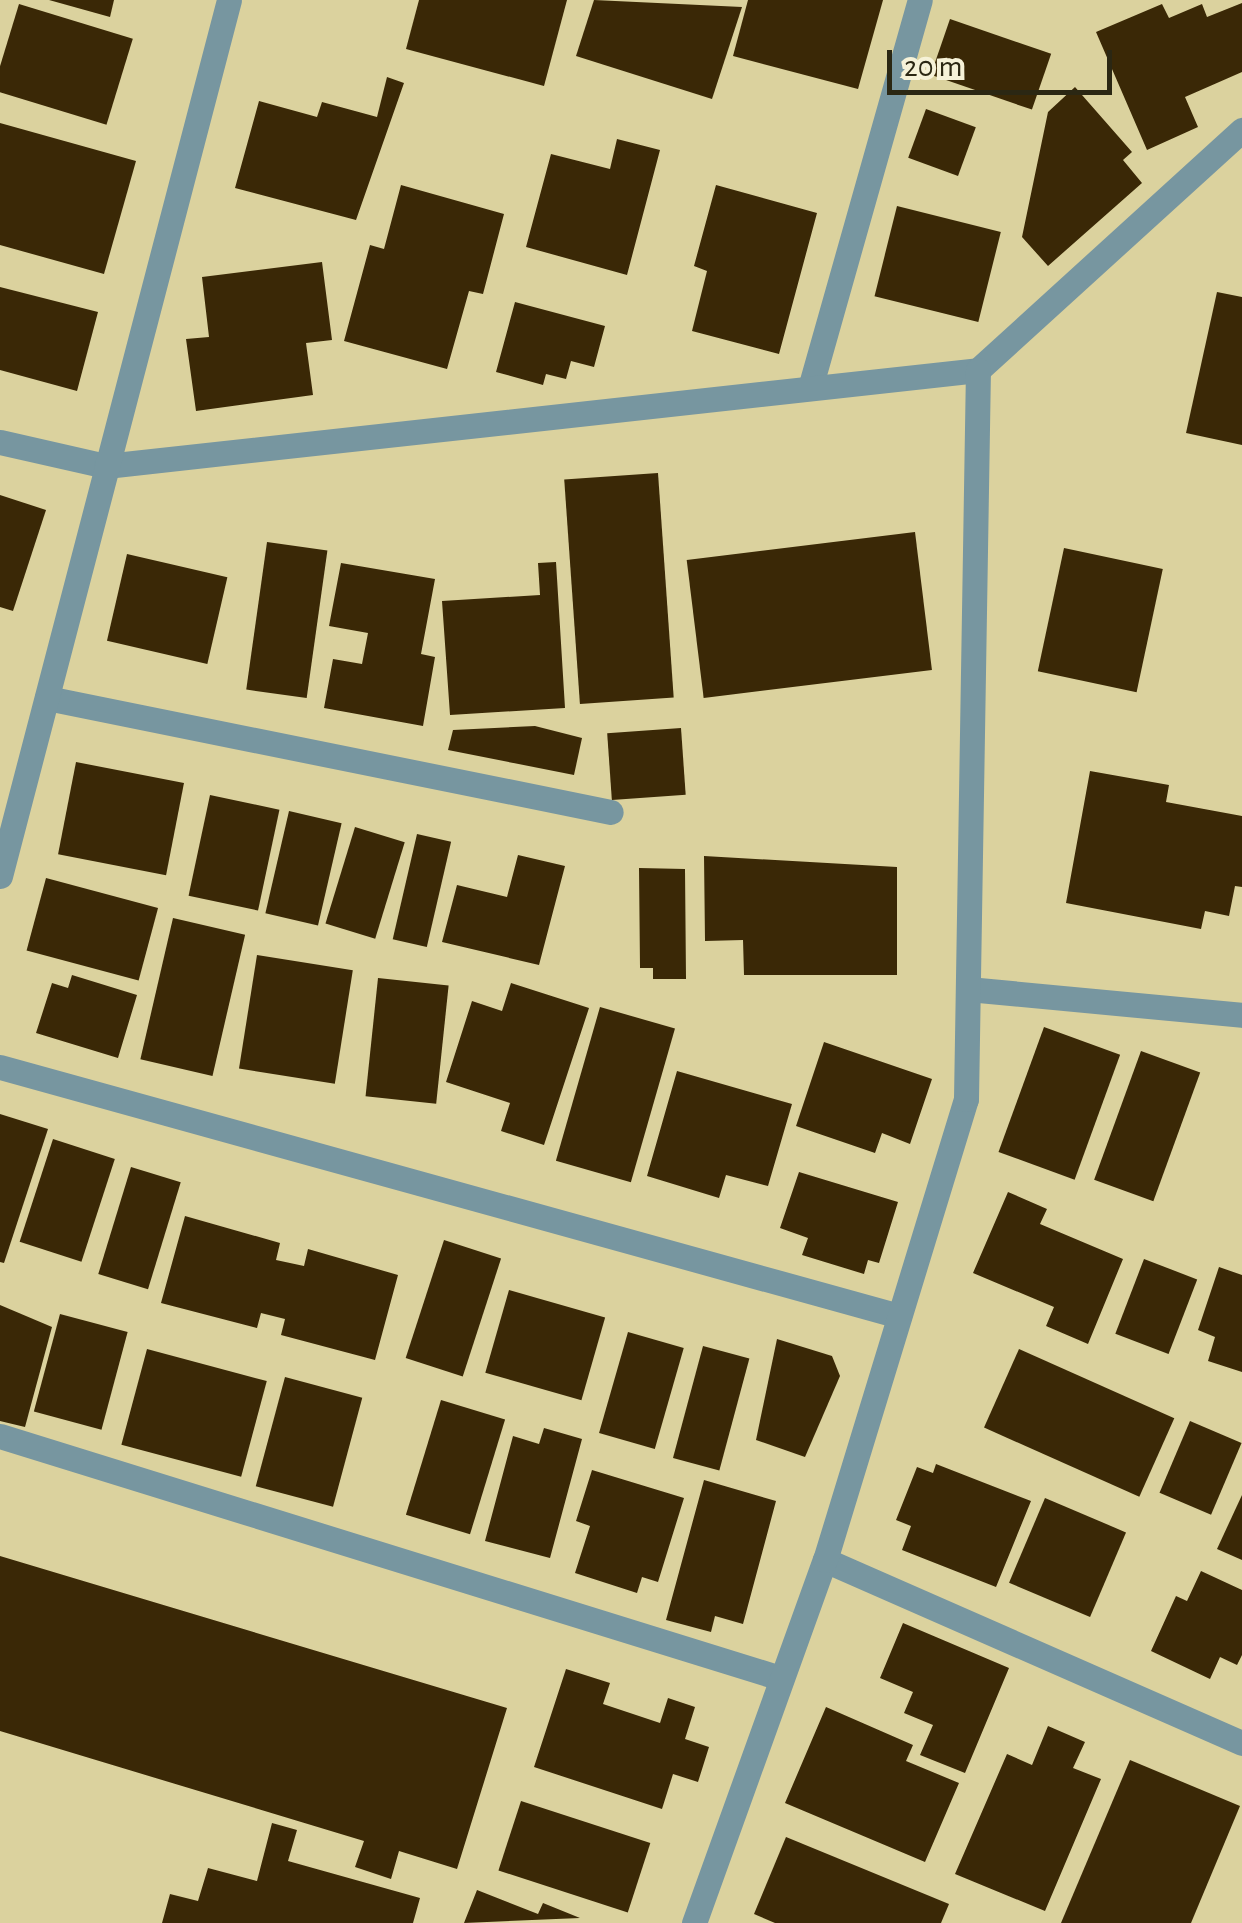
<!DOCTYPE html>
<html>
<head>
<meta charset="utf-8">
<style>
	body { margin:0 }
	#map { position:relative; width:1242px; height:1923px; overflow:hidden; background:#dbd29e; font-family:"Alegreya Sans",sans-serif }
	div>[style] { position:absolute }
	[style*='--x'] { left:calc(var(--x)*1px); top:calc(var(--y)*1px); width:calc(var(--w)*1px); rotate:calc(var(--a)*1deg) }
	.building>* { inset:0; background:#3a2806; transform-origin:0 0 }
	.service>* { height:25px; margin:-12.5px; padding:0 12.5px; transform-origin:12.5px; border-radius:12.5px; background:#7796a0 }
	.minor>* { height:25px; margin:-12.5px; padding:0 12.5px; transform-origin:12.5px; border-radius:12.5px; background:#7796a0 }
	span { translate:-50% -50%; white-space:nowrap; text-align:center; line-height:1.15; -webkit-text-stroke:10px #f6f2d8; paint-order:stroke }
	.scale { position:absolute; left:887px; top:50px; width:225px; height:45px; box-sizing:border-box; border:5px solid #2b2713; border-top:0; padding-left:12px; font-size:30px; line-height:35px; white-space:nowrap; color:#2b2713; -webkit-text-stroke:8px #f6f2d8; paint-order:stroke }
</style>
</head>
<body>
<div id="map">
	<div class="building">
		<div style="clip-path:polygon(49px 0,114px 0,110px 17px)"></div>
		<div style="clip-path:polygon(419px 0,567px 0,544px 86px,406px 49px)"></div>
		<div style="clip-path:polygon(594px 0,742px 7px,712px 99px,576px 56px)"></div>
		<div style="clip-path:polygon(748px 0,883px 0,858px 89px,733px 56px)"></div>
		<div style="clip-path:polygon(1242px 3px,1242px 72px,1185px 97px,1198px 127px,1147px 150px,1096px 32px,1162px 4px,1169px 18px,1202px 4px,1207px 17px)"></div>
		<div style="left:19px;top:4px;width:119px;height:90px;rotate:17deg"></div>
		<div style="left:950px;top:19px;width:107px;height:59px;rotate:19deg"></div>
		<div style="clip-path:polygon(387px 77px,404px 83px,356px 220px,235px 188px,259px 101px,317px 117px,322px 102px,377px 117px)"></div>
		<div style="clip-path:polygon(1075px 87px,1132px 152px,1123px 160px,1142px 183px,1048px 266px,1022px 237px,1048px 112px)"></div>
		<div style="left:926px;top:109px;width:53px;height:52px;rotate:20deg"></div>
		<div style="clip-path:polygon(0 123px,136px 161px,104px 274px,0 245px)"></div>
		<div style="clip-path:polygon(617px 139px,660px 150px,627px 275px,526px 247px,551px 154px,610px 169px)"></div>
		<div style="clip-path:polygon(401px 185px,504px 214px,483px 294px,469px 291px,447px 369px,344px 341px,370px 245px,384px 249px)"></div>
		<div style="clip-path:polygon(716px 185px,817px 213px,779px 354px,692px 331px,707px 271px,694px 266px)"></div>
		<div style="left:897px;top:206px;width:107px;height:93px;rotate:14deg"></div>
		<div style="clip-path:polygon(322px 262px,332px 340px,306px 343px,313px 395px,196px 411px,186px 339px,209px 337px,202px 277px)"></div>
		<div style="clip-path:polygon(0 287px,98px 312px,77px 391px,0 370px)"></div>
		<div style="clip-path:polygon(1217px 292px,1242px 297px,1242px 445px,1186px 433px)"></div>
		<div style="clip-path:polygon(515px 302px,605px 326px,594px 367px,571px 361px,566px 379px,546px 374px,543px 385px,496px 372px)"></div>
		<div style="left:658px;top:473px;width:225px;height:94px;rotate:86deg"></div>
		<div style="clip-path:polygon(0 495px,46px 510px,13px 611px,0 607px)"></div>
		<div style="left:915px;top:532px;width:139px;height:230px;rotate:83deg"></div>
		<div style="left:267px;top:542px;width:61px;height:149px;rotate:8deg"></div>
		<div style="left:1064px;top:548px;width:101px;height:126px;rotate:12deg"></div>
		<div style="left:127px;top:554px;width:103px;height:89px;rotate:13deg"></div>
		<div style="clip-path:polygon(556px 562px,565px 708px,450px 715px,442px 601px,540px 595px,538px 563px)"></div>
		<div style="clip-path:polygon(341px 563px,435px 579px,421px 654px,435px 657px,423px 726px,324px 708px,333px 659px,362px 664px,368px 633px,329px 626px)"></div>
		<div style="clip-path:polygon(535px 726px,582px 738px,574px 775px,448px 750px,453px 730px)"></div>
		<div style="left:681px;top:728px;width:67px;height:74px;rotate:86deg"></div>
		<div style="left:76px;top:762px;width:110px;height:94px;rotate:11deg"></div>
		<div style="clip-path:polygon(1090px 771px,1169px 785px,1166px 802px,1242px 816px,1242px 887px,1235px 886px,1229px 916px,1205px 911px,1201px 929px,1066px 903px)"></div>
		<div style="left:210px;top:795px;width:71px;height:103px;rotate:12deg"></div>
		<div style="left:289px;top:811px;width:54px;height:105px;rotate:13deg"></div>
		<div style="left:355px;top:827px;width:52px;height:101px;rotate:17deg"></div>
		<div style="left:417px;top:834px;width:35px;height:108px;rotate:13deg"></div>
		<div style="clip-path:polygon(518px 855px,565px 866px,539px 965px,442px 942px,457px 885px,507px 897px)"></div>
		<div style="clip-path:polygon(704px 856px,897px 867px,897px 975px,744px 975px,743px 940px,705px 941px)"></div>
		<div style="clip-path:polygon(639px 868px,685px 869px,686px 979px,653px 979px,653px 968px,640px 968px)"></div>
		<div style="left:46px;top:878px;width:116px;height:75px;rotate:15deg"></div>
		<div style="left:173px;top:918px;width:74px;height:145px;rotate:13deg"></div>
		<div style="left:257px;top:955px;width:97px;height:115px;rotate:9deg"></div>
		<div style="clip-path:polygon(72px 975px,137px 995px,118px 1058px,36px 1033px,52px 983px,68px 988px)"></div>
		<div style="left:378px;top:978px;width:71px;height:119px;rotate:6deg"></div>
		<div style="clip-path:polygon(511px 983px,589px 1008px,544px 1145px,501px 1131px,510px 1103px,446px 1082px,472px 1001px,502px 1011px)"></div>
		<div style="left:600px;top:1007px;width:78px;height:160px;rotate:16deg"></div>
		<div style="left:1044px;top:1027px;width:81px;height:133px;rotate:20deg"></div>
		<div style="clip-path:polygon(824px 1042px,932px 1079px,910px 1144px,882px 1133px,875px 1153px,796px 1126px)"></div>
		<div style="left:1141px;top:1051px;width:63px;height:137px;rotate:20deg"></div>
		<div style="clip-path:polygon(677px 1071px,792px 1104px,768px 1186px,726px 1175px,719px 1198px,647px 1176px)"></div>
		<div style="clip-path:polygon(0 1114px,48px 1129px,4px 1263px,0 1262px)"></div>
		<div style="left:53px;top:1139px;width:65px;height:108px;rotate:18deg"></div>
		<div style="left:131px;top:1167px;width:52px;height:112px;rotate:17deg"></div>
		<div style="clip-path:polygon(799px 1172px,898px 1202px,879px 1263px,868px 1260px,864px 1274px,802px 1255px,808px 1238px,780px 1228px)"></div>
		<div style="clip-path:polygon(1008px 1192px,1047px 1209px,1040px 1224px,1123px 1259px,1088px 1344px,1046px 1326px,1054px 1307px,973px 1273px)"></div>
		<div style="clip-path:polygon(185px 1216px,280px 1243px,276px 1260px,304px 1266px,308px 1249px,398px 1275px,375px 1360px,281px 1335px,285px 1319px,261px 1313px,257px 1328px,161px 1303px)"></div>
		<div style="left:444px;top:1240px;width:60px;height:124px;rotate:18deg"></div>
		<div style="left:1144px;top:1259px;width:57px;height:80px;rotate:21deg"></div>
		<div style="clip-path:polygon(1219px 1267px,1242px 1275px,1242px 1372px,1208px 1361px,1215px 1337px,1198px 1330px)"></div>
		<div style="left:509px;top:1290px;width:100px;height:86px;rotate:16deg"></div>
		<div style="clip-path:polygon(0 1305px,52px 1327px,25px 1427px,0 1421px)"></div>
		<div style="left:60px;top:1314px;width:70px;height:101px;rotate:15deg"></div>
		<div style="left:628px;top:1332px;width:58px;height:105px;rotate:16deg"></div>
		<div style="clip-path:polygon(777px 1339px,832px 1356px,840px 1376px,805px 1457px,756px 1440px)"></div>
		<div style="left:703px;top:1346px;width:48px;height:116px;rotate:15deg"></div>
		<div style="left:147px;top:1349px;width:124px;height:99px;rotate:15deg"></div>
		<div style="left:1019px;top:1349px;width:170px;height:86px;rotate:24deg"></div>
		<div style="left:285px;top:1377px;width:80px;height:113px;rotate:15deg"></div>
		<div style="left:441px;top:1400px;width:67px;height:120px;rotate:17deg"></div>
		<div style="left:1190px;top:1421px;width:56px;height:78px;rotate:23deg"></div>
		<div style="clip-path:polygon(544px 1428px,582px 1439px,550px 1558px,485px 1541px,513px 1436px,539px 1444px)"></div>
		<div style="clip-path:polygon(936px 1464px,1031px 1501px,996px 1587px,902px 1550px,911px 1526px,896px 1520px,917px 1467px,933px 1473px)"></div>
		<div style="clip-path:polygon(592px 1470px,684px 1498px,658px 1582px,642px 1577px,637px 1593px,575px 1573px,590px 1526px,576px 1521px)"></div>
		<div style="clip-path:polygon(704px 1480px,776px 1501px,743px 1624px,715px 1616px,711px 1632px,666px 1620px)"></div>
		<div style="clip-path:polygon(1242px 1495px,1242px 1560px,1217px 1549px)"></div>
		<div style="left:1045px;top:1498px;width:88px;height:92px;rotate:23deg"></div>
		<div style="clip-path:polygon(0 1556px,507px 1708px,457px 1869px,399px 1851px,391px 1879px,355px 1867px,364px 1841px,0 1731px)"></div>
		<div style="clip-path:polygon(1201px 1571px,1242px 1590px,1242px 1655px,1237px 1665px,1220px 1657px,1210px 1679px,1151px 1651px,1176px 1596px,1187px 1601px)"></div>
		<div style="clip-path:polygon(903px 1623px,1009px 1668px,965px 1773px,920px 1755px,933px 1725px,904px 1713px,913px 1692px,880px 1678px)"></div>
		<div style="clip-path:polygon(566px 1669px,610px 1683px,603px 1704px,660px 1723px,668px 1698px,695px 1707px,685px 1739px,709px 1747px,698px 1782px,673px 1774px,662px 1809px,534px 1767px)"></div>
		<div style="clip-path:polygon(826px 1707px,913px 1745px,906px 1761px,959px 1783px,925px 1862px,785px 1803px)"></div>
		<div style="clip-path:polygon(1048px 1726px,1085px 1742px,1073px 1768px,1101px 1779px,1045px 1911px,955px 1874px,1007px 1754px,1032px 1765px)"></div>
		<div style="clip-path:polygon(1130px 1760px,1240px 1806px,1191px 1923px,1061px 1923px)"></div>
		<div style="left:521px;top:1801px;width:136px;height:73px;rotate:18deg"></div>
		<div style="clip-path:polygon(272px 1823px,297px 1830px,288px 1861px,420px 1898px,413px 1923px,162px 1923px,170px 1894px,198px 1901px,208px 1868px,257px 1881px)"></div>
		<div style="clip-path:polygon(786px 1837px,949px 1904px,941px 1923px,775px 1923px,754px 1914px)"></div>
		<div style="clip-path:polygon(477px 1890px,538px 1914px,543px 1903px,580px 1918px,464px 1923px)"></div>
	</div>
	<div class="service">
		<div style="--x:47;--y:698;--w:575;--a:11.43"></div>
		<div style="--x:0;--y:1436;--w:814;--a:17.23"></div>
	</div>
	<div class="minor">
		<div style="--x:810;--y:388;--w:403;--a:-74.2"></div>
		<div style="--x:0;--y:442;--w:109;--a:12.8"></div>
		<div style="--x:106;--y:466;--w:877;--a:-6.28"></div>
		<div style="--x:978;--y:370;--w:357;--a:-42.3"></div>
		<div style="--x:0;--y:876;--w:905;--a:-75.35"></div>
		<div style="--x:968;--y:989;--w:275;--a:5.4"></div>
		<div style="--x:0;--y:1067;--w:933;--a:15.48"></div>
		<div style="--x:825;--y:1560;--w:455;--a:23.7"></div>
		<div style="--x:694;--y:1923;--w:386;--a:-70.2"></div>
		<div style="--x:825;--y:1560;--w:482;--a:-73"></div>
		<div style="--x:966;--y:1099;--w:729;--a:-89.06"></div>
	</div>
	<div class="scale">20 m</div>
</div>
</body>
</html>
